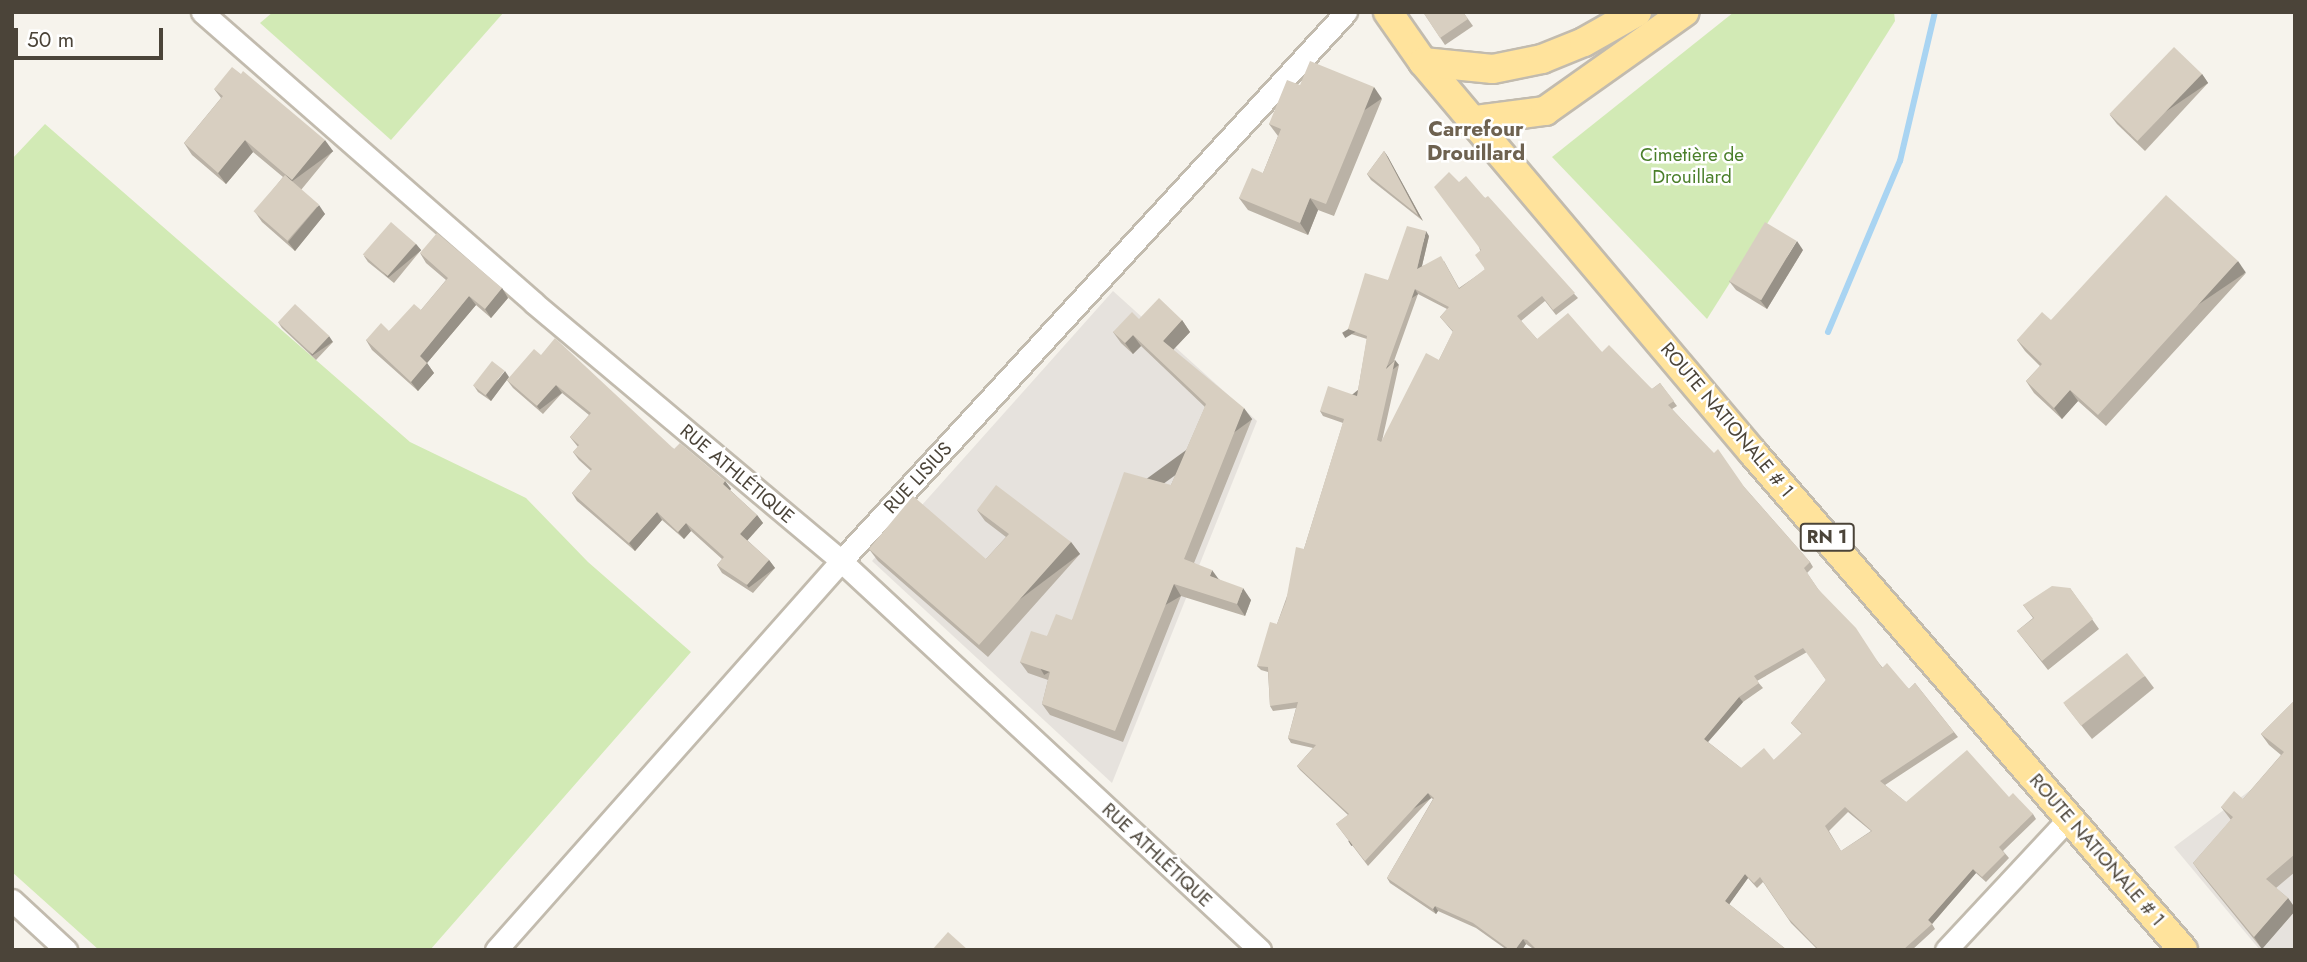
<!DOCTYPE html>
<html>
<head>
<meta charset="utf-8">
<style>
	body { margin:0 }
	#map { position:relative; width:2307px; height:962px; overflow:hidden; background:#f6f3ec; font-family:Jost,sans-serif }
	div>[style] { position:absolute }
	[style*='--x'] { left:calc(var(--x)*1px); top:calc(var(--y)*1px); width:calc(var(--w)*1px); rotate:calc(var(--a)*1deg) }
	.industrial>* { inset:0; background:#e6e2dd }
	.green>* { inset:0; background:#d2eab5 }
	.stream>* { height:6px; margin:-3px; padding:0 3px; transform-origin:3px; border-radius:3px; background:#a9d4f2 }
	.roads { filter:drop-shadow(2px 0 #c2bbae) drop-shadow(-2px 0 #c2bbae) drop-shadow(0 2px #c2bbae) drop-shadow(0 -2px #c2bbae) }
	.minor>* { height:21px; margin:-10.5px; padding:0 10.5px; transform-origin:10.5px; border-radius:10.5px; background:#fff }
	.major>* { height:28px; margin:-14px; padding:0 14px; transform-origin:14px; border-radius:14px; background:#ffe39c }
	.wall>* { inset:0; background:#bab2a6 }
	.shaded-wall>* { inset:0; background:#979187; transform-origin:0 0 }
	.building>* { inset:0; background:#d8cfc1; transform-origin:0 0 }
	span { translate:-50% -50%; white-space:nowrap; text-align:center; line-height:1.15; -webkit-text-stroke:5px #fff; paint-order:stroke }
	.shield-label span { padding:2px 5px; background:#fff; border:2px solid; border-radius:5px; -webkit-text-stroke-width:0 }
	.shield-label { font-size:18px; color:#4b4439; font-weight:700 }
	.park-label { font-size:19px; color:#4a7f2a }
	.street-label { font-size:19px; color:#4b4439 }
	.neighbourhood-label { font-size:21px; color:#6e6250; font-weight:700 }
	.frame { position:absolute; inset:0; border:14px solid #4b4439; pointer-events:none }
	.scale { position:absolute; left:14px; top:28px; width:149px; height:32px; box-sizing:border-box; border:4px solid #4b4439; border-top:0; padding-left:9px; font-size:21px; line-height:24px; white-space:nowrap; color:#4b4439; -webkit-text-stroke:5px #fff; paint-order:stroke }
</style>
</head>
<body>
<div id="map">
	<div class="industrial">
		<div style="clip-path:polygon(1113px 291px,1257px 421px,1112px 783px,872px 561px)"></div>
		<div style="clip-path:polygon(2295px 757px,2295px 950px,2260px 950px,2174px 847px)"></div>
	</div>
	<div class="green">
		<div style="clip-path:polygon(273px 12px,504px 12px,391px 140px,260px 23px)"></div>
		<div style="clip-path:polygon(1734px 12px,1894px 12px,1895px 21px,1707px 319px,1552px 157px)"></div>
		<div style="clip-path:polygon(45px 124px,410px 442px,526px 498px,588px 562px,691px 652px,430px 950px,99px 950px,12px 872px,12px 159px)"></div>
	</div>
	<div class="stream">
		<div style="--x:1828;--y:332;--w:186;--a:-67.2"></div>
		<div style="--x:1900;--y:161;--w:153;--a:-76.8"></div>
	</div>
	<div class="roads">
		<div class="minor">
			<div style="--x:202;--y:12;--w:441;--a:41.2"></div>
			<div style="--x:534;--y:303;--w:401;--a:40"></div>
			<div style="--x:841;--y:561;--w:572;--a:42.87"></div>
			<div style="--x:12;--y:900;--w:74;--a:42.8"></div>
			<div style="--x:496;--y:950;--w:520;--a:-48.43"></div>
			<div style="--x:841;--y:561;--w:746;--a:-47.39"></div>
			<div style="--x:1946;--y:950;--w:180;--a:-47"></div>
		</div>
		<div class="major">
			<div style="--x:1388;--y:12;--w:61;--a:55"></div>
			<div style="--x:1423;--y:62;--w:512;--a:49.84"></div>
			<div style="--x:1753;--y:453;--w:657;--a:49.13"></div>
			<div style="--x:1423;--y:62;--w:70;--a:5.7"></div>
			<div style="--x:1493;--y:69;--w:50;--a:-11.5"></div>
			<div style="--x:1542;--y:59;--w:45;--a:-22"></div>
			<div style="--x:1584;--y:42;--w:61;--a:-29.5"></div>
			<div style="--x:1476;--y:120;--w:70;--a:-7.4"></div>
			<div style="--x:1545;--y:111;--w:171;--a:-35.3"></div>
		</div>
	</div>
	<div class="wall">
		<div style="clip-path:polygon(1423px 12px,1463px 12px,1473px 26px,1445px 45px)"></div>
		<div style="clip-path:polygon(2202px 74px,2208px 83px,2145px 151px,2117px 124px,2110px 115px)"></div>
		<div style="clip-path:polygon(1300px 85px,1382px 99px,1334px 216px,1318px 210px,1308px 235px,1248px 210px,1239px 198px,1263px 173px,1278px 136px,1269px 124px)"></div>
		<div style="clip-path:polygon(214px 89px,333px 151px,301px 190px,325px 214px,295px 251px,262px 222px,255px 212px,283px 177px,253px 152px,226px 184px,192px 155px,184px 143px,221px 98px)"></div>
		<div style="clip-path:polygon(1384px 151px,1388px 157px,1423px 221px,1371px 180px,1367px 174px)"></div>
		<div style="clip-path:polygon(evenodd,1459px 182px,1485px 198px,1578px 298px,1556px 315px,1545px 301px,1521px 321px,1537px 339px,1602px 352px,1652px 389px,1660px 383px,1677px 406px,1672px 409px,1745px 488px,1810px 562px,1813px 567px,1807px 573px,1818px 589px,1882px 667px,1909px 689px,1915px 683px,1958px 737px,1885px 785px,1906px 802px,2009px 797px,2033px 814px,2036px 819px,2003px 851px,2009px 858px,1986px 882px,1976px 873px,1932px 924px,1935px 929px,1912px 950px,1818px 950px,1791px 923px,1763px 882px,1757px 888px,1748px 878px,1729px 904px,1787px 950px,1535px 950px,1526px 944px,1522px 950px,1507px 950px,1476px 928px,1438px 911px,1436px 914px,1390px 883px,1387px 878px,1433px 799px,1431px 798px,1368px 866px,1336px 824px,1348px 815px,1300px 770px,1297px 766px,1313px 748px,1291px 743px,1288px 738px,1296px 708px,1273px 711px,1270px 706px,1268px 672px,1261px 670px,1257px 666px,1277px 624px,1304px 549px,1343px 423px,1323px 416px,1320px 411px,1357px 396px,1367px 339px,1351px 334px,1348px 329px,1388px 280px,1429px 236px,1422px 266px,1444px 261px,1459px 288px,1485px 270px,1480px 250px,1459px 182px,1418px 294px,1447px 309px,1440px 317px,1453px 332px,1439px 360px,1382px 441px,1399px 365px,1394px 361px,1418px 294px,1459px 182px,1807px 652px,1826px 680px,1791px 723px,1802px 734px,1774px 760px,1741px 768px,1708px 742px,1743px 702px,1763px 688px,1757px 681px,1807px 652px,1459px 182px,1848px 812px,1871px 831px,1841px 851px,1829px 831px,1848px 812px)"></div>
		<div style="clip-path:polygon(416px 244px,421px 250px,394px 283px,368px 262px,364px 256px)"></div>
		<div style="clip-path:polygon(1803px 250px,1767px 309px,1736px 290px,1729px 281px)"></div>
		<div style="clip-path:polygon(420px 253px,502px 288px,508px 298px,491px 318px,476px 305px,427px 363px,434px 373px,418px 391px,372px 350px,366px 340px,389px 331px,421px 310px,446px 280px,426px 263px)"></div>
		<div style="clip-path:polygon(2246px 273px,2106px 426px,2078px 401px,2062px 419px,2034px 393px,2026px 381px,2040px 366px,2025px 351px,2017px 340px,2051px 320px)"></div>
		<div style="clip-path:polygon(1139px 319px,1182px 320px,1190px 332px,1173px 350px,1252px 419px,1194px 563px,1251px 600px,1245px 616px,1181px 596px,1123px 742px,1050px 715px,1042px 704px,1048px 680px,1028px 673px,1020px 662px,1047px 636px,1072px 620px,1171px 485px,1205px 407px,1141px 346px,1133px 354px,1121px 343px,1113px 332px)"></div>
		<div style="clip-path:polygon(278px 322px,333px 342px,316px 360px,282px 328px)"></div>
		<div style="clip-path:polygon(541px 355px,674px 449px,725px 481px,731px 489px,730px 490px,757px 515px,763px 523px,747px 540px,769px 560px,775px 568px,753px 593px,722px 573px,717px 565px,722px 559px,691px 531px,684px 539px,662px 520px,635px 551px,577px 501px,572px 493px,591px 471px,579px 460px,573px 452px,578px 447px,570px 437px,589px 415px,562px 393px,543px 414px,513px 388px,507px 380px)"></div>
		<div style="clip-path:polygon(509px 377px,491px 401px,478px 392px,474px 386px)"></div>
		<div style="clip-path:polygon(977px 510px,1071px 542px,1080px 554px,988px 657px,878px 561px,869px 549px,986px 559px,1006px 537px,985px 521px)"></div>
		<div style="clip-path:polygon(2070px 588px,2099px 629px,2048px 670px,2017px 631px,2033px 618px,2023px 605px)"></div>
		<div style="clip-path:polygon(2145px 676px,2154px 688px,2092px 739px,2065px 705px)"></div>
		<div style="clip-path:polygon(2295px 700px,2295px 872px,2276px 888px,2288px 898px,2295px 908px,2295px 911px,2262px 949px,2201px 874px,2193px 863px,2231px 820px,2221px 807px,2243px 799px,2281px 755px,2269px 745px,2261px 734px)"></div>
	</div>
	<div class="shaded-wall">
		<div style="left:2202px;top:74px;width:11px;height:93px;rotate:56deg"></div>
		<div style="left:1374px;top:87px;width:14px;height:126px;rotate:56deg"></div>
		<div style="clip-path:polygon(245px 140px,253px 152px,226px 184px,218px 173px)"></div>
		<div style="left:325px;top:140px;width:14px;height:52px;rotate:54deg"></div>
		<div style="clip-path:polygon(1384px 151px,1388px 157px,1423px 221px,1418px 215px)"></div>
		<div style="clip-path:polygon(1310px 198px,1318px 210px,1308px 235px,1300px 223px)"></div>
		<div style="clip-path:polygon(319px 205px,325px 214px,295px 251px,288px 242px)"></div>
		<div style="clip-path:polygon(1426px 231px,1429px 236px,1420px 274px,1417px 269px)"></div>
		<div style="clip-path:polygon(1797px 241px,1803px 250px,1767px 309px,1760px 300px)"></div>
		<div style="left:416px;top:244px;width:8px;height:43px;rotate:50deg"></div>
		<div style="left:2238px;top:261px;width:14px;height:208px;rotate:56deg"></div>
		<div style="clip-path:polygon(502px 288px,508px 298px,491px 318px,485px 309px)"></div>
		<div style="left:1415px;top:289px;width:6px;height:85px;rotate:59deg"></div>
		<div style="clip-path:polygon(469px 296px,476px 305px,427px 363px,434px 373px,418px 391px,411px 382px,420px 356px)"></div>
		<div style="clip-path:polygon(1182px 320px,1190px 332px,1171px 352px,1163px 341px)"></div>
		<div style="clip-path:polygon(1133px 335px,1141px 346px,1133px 354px,1125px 343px)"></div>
		<div style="left:329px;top:336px;width:7px;height:25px;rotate:56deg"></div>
		<div style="left:1395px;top:360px;width:6px;height:82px;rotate:51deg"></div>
		<div style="clip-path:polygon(505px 371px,509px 377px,491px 401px,486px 395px)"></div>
		<div style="left:556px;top:385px;width:10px;height:28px;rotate:53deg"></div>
		<div style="clip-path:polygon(2070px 390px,2078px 401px,2062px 419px,2054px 408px)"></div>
		<div style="left:1244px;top:408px;width:14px;height:162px;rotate:54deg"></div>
		<div style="clip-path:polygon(725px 481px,731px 489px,728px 492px,723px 484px)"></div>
		<div style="clip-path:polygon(657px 512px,662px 520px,635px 551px,629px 543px)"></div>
		<div style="clip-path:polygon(757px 515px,763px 523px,746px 542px,740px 534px)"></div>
		<div style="clip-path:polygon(686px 523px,691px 531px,684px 539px,678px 532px)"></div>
		<div style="left:1071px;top:542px;width:15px;height:138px;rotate:53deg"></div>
		<div style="left:769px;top:560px;width:10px;height:33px;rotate:53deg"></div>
		<div style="clip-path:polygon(1212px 570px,1220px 581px,1210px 576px)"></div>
		<div style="left:1174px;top:584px;width:14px;height:158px;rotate:60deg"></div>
		<div style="clip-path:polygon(1243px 588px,1251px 600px,1245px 616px,1237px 604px)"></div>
		<div style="clip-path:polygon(1739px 697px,1743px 702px,1707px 743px,1704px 739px)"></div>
		<div style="left:1428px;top:793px;width:6px;height:93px;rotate:59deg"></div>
		<div style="clip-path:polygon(1973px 869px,1976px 873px,1932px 924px,1928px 920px)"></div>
		<div style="clip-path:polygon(1745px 874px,1748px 878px,1728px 906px,1725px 901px)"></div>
		<div style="clip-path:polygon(2288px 898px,2295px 908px,2295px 911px,2262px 949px,2254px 937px)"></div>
		<div style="clip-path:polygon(1435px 906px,1438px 911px,1436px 914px,1433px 909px)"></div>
		<div style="clip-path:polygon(1523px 939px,1526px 944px,1522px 950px,1515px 950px)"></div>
	</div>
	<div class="building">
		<div style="clip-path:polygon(1423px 12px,1463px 12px,1468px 19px,1440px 38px)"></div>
		<div style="left:2174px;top:47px;width:39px;height:93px;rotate:44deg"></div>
		<div style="clip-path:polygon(1310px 61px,1374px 87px,1326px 204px,1310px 198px,1300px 223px,1239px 198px,1252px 168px,1263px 173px,1281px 129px,1269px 124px,1287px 80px,1300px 85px)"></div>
		<div style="clip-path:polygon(232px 67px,241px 74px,243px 71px,325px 140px,292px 180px,245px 140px,218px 173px,184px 143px,223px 96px,214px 89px)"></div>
		<div style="clip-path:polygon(1384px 151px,1394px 170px,1418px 215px,1367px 174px)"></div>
		<div style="clip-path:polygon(evenodd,1449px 172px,1459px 182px,1466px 176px,1485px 198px,1488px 196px,1575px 293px,1553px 310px,1542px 296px,1517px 316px,1537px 339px,1568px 313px,1602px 352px,1609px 345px,1652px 389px,1660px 383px,1674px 401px,1668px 405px,1714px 453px,1718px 449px,1745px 488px,1810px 562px,1804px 568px,1818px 589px,1856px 628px,1882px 668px,1887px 663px,1909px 689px,1915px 683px,1954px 732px,1880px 781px,1906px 802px,1967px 750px,2009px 797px,2013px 793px,2033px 814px,1999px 847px,2005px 854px,1982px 877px,1973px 869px,1928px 920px,1932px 924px,1903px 950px,1819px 950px,1788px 918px,1760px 877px,1754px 883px,1745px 874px,1725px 901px,1787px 950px,1537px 950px,1527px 940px,1523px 939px,1515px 950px,1510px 950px,1473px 923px,1435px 906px,1433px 909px,1387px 878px,1434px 798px,1428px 793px,1365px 861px,1336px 824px,1349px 814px,1297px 766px,1316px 745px,1288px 738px,1298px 702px,1270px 706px,1268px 667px,1257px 666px,1270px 622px,1277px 624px,1286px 601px,1296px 547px,1304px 549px,1344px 419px,1320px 411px,1328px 386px,1357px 396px,1367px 336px,1348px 329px,1365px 273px,1388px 280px,1407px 226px,1426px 231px,1417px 269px,1441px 256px,1459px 289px,1485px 269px,1475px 255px,1481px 250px,1434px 187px,1449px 172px,1415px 289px,1449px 307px,1440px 317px,1453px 331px,1439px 360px,1426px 353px,1381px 442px,1377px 440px,1395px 360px,1386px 369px,1415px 289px,1449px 172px,1803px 648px,1826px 680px,1791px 723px,1802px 733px,1774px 760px,1764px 748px,1741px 768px,1704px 739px,1739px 697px,1759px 683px,1754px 676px,1803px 648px,1449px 172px,1845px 807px,1872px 831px,1841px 851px,1825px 826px,1845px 807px)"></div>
		<div style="left:285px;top:175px;width:45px;height:48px;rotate:41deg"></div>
		<div style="clip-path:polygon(2166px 195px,2238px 261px,2098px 415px,2070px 390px,2054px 408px,2026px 381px,2042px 364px,2017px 340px,2042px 312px,2051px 320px)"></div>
		<div style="left:391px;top:222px;width:33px;height:43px;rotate:41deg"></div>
		<div style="left:1765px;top:222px;width:37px;height:69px;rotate:31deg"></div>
		<div style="clip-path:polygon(437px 233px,502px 288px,485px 309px,469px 296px,420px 356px,427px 363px,411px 382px,366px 340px,381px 323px,389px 331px,414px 304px,421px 310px,448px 278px,420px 253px)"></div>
		<div style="clip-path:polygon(1159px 298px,1182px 320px,1163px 341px,1244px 408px,1184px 559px,1212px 570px,1210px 576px,1243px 588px,1237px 604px,1174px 584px,1115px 731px,1042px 704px,1050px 672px,1020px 662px,1031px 631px,1047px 636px,1056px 614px,1072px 620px,1124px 472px,1171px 485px,1206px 404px,1133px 335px,1125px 343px,1113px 332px,1132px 312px,1139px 319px)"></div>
		<div style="left:295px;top:304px;width:47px;height:25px;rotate:43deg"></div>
		<div style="clip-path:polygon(555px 338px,674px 449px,680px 443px,725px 481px,723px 484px,757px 515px,740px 534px,769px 560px,747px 585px,717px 565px,724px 557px,686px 523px,678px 532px,657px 512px,629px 543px,572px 493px,592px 469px,573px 452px,579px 445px,570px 437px,591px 413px,556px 385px,537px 406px,507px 380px,534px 349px,541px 355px)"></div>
		<div style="left:492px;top:361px;width:16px;height:31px;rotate:38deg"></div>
		<div style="clip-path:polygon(996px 485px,1071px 542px,979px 645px,869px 549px,913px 496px,986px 559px,1009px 534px,977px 510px)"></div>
		<div style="clip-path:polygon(2052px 586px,2070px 588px,2093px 619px,2042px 661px,2017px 631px,2034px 618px,2023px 605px)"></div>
		<div style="left:2127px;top:653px;width:29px;height:81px;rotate:52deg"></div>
		<div style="clip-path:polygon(2295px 700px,2295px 841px,2293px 843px,2295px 846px,2295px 854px,2266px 879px,2288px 898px,2254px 937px,2193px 863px,2233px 817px,2221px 807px,2234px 791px,2243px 799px,2284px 752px,2261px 734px)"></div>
		<div style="clip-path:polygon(948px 932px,968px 950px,932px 950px)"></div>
	</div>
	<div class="shield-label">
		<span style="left:1827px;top:537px">RN 1</span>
	</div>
	<div class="park-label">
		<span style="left:1692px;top:166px">Cimetière de<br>Drouillard</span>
	</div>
	<div class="street-label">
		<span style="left:1727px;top:420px;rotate:50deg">ROUTE NATIONALE # 1</span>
		<span style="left:737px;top:474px;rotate:40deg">RUE ATHLÉTIQUE</span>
		<span style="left:918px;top:478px;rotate:-47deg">RUE LISIUS</span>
		<span style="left:2097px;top:850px;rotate:49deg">ROUTE NATIONALE # 1</span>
		<span style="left:1157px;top:855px;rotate:43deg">RUE ATHLÉTIQUE</span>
	</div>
	<div class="neighbourhood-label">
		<span style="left:1476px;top:141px">Carrefour<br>Drouillard</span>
	</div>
	<div class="frame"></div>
	<div class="scale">50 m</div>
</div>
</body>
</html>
